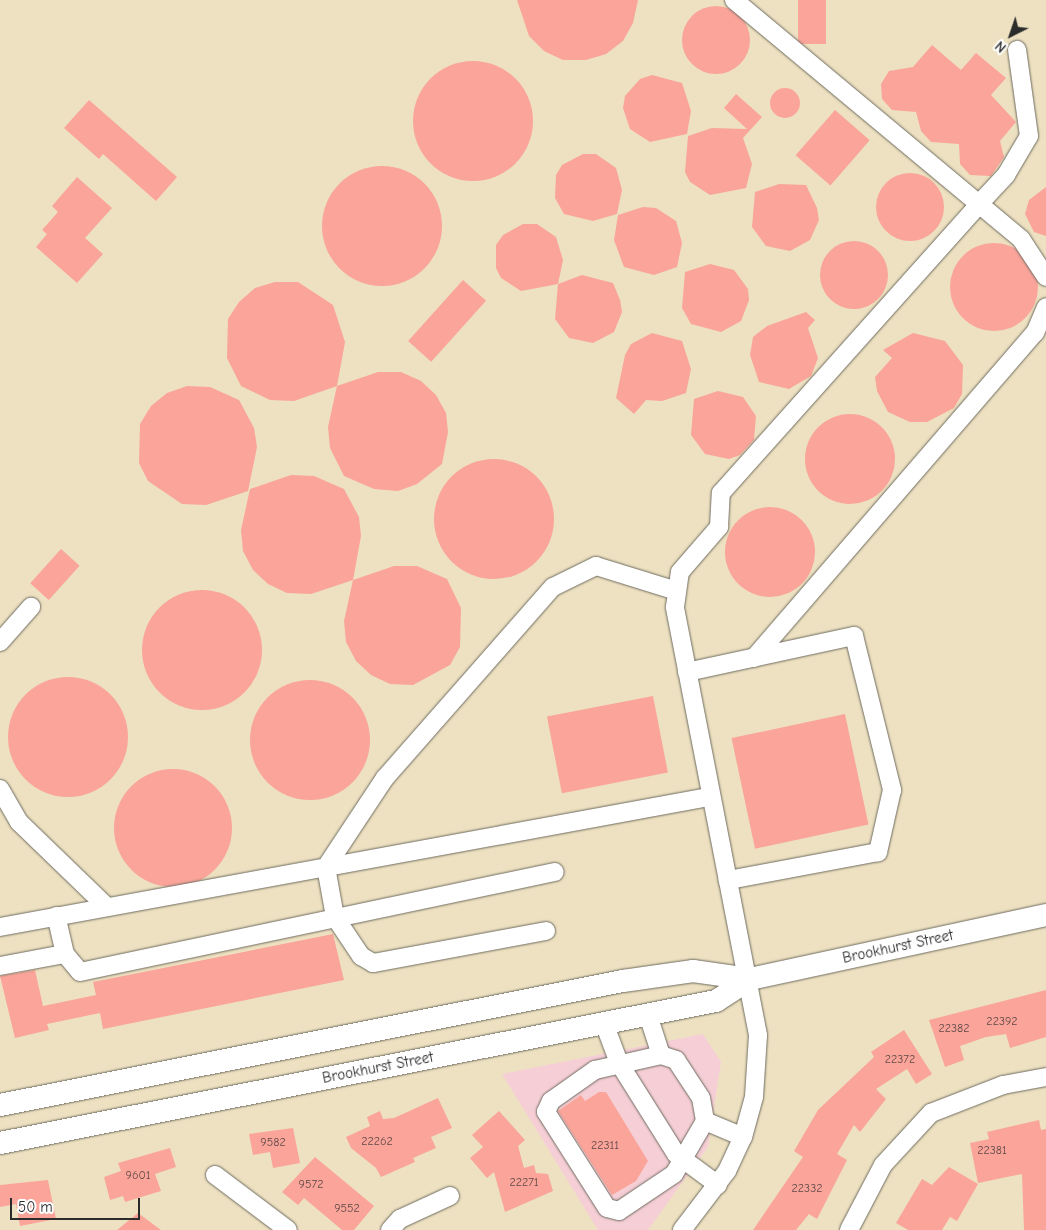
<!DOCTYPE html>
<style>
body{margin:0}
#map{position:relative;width:1046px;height:1230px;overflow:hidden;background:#ede1c1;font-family:"Comic Neue",sans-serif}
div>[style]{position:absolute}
.built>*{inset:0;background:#f6cfd6}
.building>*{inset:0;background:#faa49a;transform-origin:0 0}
.round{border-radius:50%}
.roads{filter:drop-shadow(0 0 1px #6f6b60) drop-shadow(0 0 1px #6f6b60)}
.minor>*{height:18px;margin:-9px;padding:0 9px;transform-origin:9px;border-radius:9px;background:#fff}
.major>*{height:22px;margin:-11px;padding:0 11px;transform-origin:11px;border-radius:11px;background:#fff}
span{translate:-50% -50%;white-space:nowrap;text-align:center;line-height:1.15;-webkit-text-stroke:4px #fff;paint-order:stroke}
.number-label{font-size:12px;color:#5f4947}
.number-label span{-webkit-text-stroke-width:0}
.street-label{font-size:15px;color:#2b2b2b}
.north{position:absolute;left:986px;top:10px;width:50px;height:50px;-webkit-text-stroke:4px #fff;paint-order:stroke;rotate:221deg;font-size:14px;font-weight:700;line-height:20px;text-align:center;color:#2b2b2b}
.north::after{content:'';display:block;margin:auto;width:18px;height:22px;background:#2b2b2b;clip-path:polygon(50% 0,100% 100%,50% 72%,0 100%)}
.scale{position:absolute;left:10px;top:1198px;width:130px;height:22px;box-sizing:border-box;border:2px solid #2b2b2b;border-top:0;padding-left:6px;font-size:15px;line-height:18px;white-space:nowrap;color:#2b2b2b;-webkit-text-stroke:4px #fff;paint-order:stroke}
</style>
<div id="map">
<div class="built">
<i style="clip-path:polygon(703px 1034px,721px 1062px,708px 1147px,648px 1230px,598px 1230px,502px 1074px)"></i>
</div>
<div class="building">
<i style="clip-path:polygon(517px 0,638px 0,633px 23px,623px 41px,606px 54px,586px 60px,563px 60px,544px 51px,529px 36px)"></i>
<i style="left:798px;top:0;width:28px;height:44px"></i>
<i class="round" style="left:682px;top:6px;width:68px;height:68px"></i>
<i style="clip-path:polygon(932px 45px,961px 70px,976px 53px,1006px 78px,991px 95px,1016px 122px,1000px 141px,1004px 157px,991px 176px,970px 175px,960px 164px,959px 144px,931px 142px,921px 131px,916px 112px,892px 110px,882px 99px,881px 84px,889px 71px,913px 67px)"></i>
<i class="round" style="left:413px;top:61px;width:120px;height:120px"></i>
<i style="clip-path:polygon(652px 75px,682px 83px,691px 111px,687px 134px,650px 142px,630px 129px,623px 108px,625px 96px,640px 79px)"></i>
<i class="round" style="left:770px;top:88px;width:30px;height:30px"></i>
<i style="clip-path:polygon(736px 94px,762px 117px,743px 138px,752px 164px,746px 188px,710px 195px,690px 182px,685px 172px,688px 136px,712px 128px,747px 129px,724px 108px)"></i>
<i style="clip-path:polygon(89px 100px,177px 177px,156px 201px,103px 154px,99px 159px,64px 128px)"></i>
<i style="left:835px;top:110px;width:46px;height:60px;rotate:41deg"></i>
<i style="clip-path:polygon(583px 154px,596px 154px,616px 168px,622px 190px,617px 214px,593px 221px,564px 214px,555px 198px,556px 175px,562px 165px)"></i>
<i class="round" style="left:322px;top:166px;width:120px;height:120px"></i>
<i class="round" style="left:876px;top:173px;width:68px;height:68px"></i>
<i style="clip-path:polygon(77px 177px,112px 208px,85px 238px,103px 254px,77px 283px,36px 247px,47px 234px,42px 230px,58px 212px,52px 206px)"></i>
<i style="clip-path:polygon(779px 184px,806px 185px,817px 208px,819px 220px,810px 240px,790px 251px,766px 246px,752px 227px,755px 192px)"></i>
<i style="clip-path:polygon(1046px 187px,1046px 236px,1034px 232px,1025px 214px,1029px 200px)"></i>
<i style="clip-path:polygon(643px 207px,656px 208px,676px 221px,682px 243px,677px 267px,654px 275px,624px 267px,614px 240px,618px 215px)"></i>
<i style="clip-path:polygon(523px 224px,537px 224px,556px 237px,563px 260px,558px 284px,521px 291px,501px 278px,496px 268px,496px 245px,503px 235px)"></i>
<i class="round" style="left:820px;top:241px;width:68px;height:68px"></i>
<i class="round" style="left:950px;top:243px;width:88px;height:88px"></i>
<i style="clip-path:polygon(710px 264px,734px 270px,748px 289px,749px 300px,741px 321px,721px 332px,691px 324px,682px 308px,685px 272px)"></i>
<i style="clip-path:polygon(582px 275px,613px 283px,620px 300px,622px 312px,614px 332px,593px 343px,569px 338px,555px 319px,558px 284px)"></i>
<i style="left:463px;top:280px;width:31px;height:82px;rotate:42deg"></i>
<i style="clip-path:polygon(275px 282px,298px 282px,333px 305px,345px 342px,337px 386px,294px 401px,270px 400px,241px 386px,227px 358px,228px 319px,239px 302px,255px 288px)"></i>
<i style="clip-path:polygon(806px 312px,815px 320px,808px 328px,818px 358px,811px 376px,789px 389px,759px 382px,750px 355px,753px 337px,767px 326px)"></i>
<i style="clip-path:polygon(652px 333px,682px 341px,691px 369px,686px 393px,662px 401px,646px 400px,634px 414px,616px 398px,625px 355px,631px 344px)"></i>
<i style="clip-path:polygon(913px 333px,945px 341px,963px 365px,962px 394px,954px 408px,927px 422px,910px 422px,888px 412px,877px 391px,875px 377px,892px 358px,883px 350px)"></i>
<i style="clip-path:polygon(378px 372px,401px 372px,421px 381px,436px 395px,446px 413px,448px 432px,442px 464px,417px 484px,398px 491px,374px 489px,344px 476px,330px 448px,328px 427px,337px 386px)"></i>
<i style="clip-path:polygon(187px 386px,210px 387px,239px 400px,254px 428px,257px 447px,248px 491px,206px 505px,182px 504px,148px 481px,139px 463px,140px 424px,151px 406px,167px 393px)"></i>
<i style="clip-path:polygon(718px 391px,743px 397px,756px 416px,754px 440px,740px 455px,729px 459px,705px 454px,691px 435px,694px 399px)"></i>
<i class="round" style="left:805px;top:414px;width:90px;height:90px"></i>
<i class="round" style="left:434px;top:459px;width:120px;height:120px"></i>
<i style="clip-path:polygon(291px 475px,314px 476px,344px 489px,359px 517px,361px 536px,353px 580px,311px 594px,287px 593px,268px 584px,253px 570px,243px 551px,241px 530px,250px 489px)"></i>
<i class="round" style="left:725px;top:507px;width:90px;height:90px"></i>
<i style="left:61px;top:549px;width:25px;height:46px;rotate:42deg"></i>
<i style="clip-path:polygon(394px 566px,417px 566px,447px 579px,461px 608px,460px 647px,450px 665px,413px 685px,390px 684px,371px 675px,356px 661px,346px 642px,344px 621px,353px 580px)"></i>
<i class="round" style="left:142px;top:590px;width:120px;height:120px"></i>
<i class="round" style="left:8px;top:677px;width:120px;height:120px"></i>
<i class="round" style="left:250px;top:680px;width:120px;height:120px"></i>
<i style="left:653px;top:696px;width:78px;height:108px;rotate:79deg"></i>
<i style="left:845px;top:714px;width:113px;height:116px;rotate:78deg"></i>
<i class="round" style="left:114px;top:769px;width:118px;height:118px"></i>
<i style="clip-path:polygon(333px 934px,344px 980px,103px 1029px,100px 1013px,47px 1024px,49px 1030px,15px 1038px,0 976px,35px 970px,43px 1006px,96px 995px,93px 982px)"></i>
<i style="clip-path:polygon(1046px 990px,1046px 1037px,1010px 1048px,1006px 1034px,986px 1037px,960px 1046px,964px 1060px,945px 1067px,929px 1020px)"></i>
<i style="clip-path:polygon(904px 1030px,932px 1074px,916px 1084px,907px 1069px,876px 1089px,886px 1099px,860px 1132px,854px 1125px,837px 1154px,847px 1160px,817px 1219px,809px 1214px,796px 1230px,753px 1230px,803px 1157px,794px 1151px,818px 1110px,874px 1057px,871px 1052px)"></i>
<i style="clip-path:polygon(599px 1092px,606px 1092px,648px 1161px,636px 1181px,612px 1195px,558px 1111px,581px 1095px,585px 1101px)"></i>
<i style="clip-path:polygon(438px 1098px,452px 1128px,431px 1137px,436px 1148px,413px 1158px,415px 1162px,381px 1177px,376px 1168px,351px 1148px,346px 1137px,370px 1126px,367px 1117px,380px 1111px,383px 1119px,394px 1118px)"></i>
<i style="clip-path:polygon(499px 1111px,525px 1140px,518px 1146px,524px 1168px,534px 1165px,536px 1173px,548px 1174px,553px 1191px,505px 1212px,494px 1172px,487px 1178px,470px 1158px,483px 1147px,472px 1135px)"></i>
<i style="clip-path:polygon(1039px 1120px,1041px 1130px,1046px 1129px,1046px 1230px,1024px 1230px,1022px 1174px,978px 1183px,970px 1143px,989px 1139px,987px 1132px)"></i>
<i style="clip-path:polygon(293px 1128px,300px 1163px,273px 1168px,270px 1152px,253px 1155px,249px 1134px)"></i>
<i style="clip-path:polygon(170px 1148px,176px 1167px,155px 1174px,161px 1191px,125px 1202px,123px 1196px,110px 1200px,104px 1177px,121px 1171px,118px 1163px)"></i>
<i style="clip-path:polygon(315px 1157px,374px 1206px,354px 1230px,342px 1230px,304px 1198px,298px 1205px,282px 1192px)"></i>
<i style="clip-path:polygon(949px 1167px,978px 1184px,957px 1221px,950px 1217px,942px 1230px,908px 1230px,896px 1223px,922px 1179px,932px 1185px)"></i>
<i style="clip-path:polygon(48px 1180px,56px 1219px,20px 1226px,16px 1204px,0 1207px,0 1185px)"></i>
<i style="clip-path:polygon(138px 1213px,161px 1230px,117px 1230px)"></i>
</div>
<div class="roads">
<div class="minor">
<i style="left:734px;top:0;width:319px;rotate:39.8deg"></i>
<i style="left:979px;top:204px;width:40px;rotate:-47deg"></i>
<i style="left:1006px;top:175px;width:45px;rotate:-59.5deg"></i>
<i style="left:1029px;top:136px;width:87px;rotate:-97.9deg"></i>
<i style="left:0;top:642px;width:47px;rotate:-48.5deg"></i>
<i style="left:754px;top:658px;width:430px;rotate:-49.2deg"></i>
<i style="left:1035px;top:333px;width:28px;rotate:-67deg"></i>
<i style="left:687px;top:672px;width:171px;rotate:-12.2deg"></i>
<i style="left:854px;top:636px;width:159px;rotate:76.1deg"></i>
<i style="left:892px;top:790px;width:64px;rotate:102.7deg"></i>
<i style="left:878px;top:852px;width:153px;rotate:169.4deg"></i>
<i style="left:0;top:789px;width:38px;rotate:60deg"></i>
<i style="left:19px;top:822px;width:122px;rotate:44deg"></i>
<i style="left:0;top:927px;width:721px;rotate:-10.39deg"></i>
<i style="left:546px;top:931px;width:176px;rotate:169.5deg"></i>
<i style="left:373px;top:963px;width:14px;rotate:-150deg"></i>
<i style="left:361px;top:956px;width:47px;rotate:-123.7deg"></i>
<i style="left:335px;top:917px;width:51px;rotate:-100.2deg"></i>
<i style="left:326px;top:867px;width:107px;rotate:-56.5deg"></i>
<i style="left:385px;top:778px;width:254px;rotate:-48.7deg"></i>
<i style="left:553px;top:587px;width:48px;rotate:-26deg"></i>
<i style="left:596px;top:566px;width:85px;rotate:17.2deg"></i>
<i style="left:65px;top:954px;width:23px;rotate:50deg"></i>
<i style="left:80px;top:972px;width:485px;rotate:-11.9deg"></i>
<i style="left:0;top:966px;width:66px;rotate:-10.5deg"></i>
<i style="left:65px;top:954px;width:39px;rotate:-103deg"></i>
<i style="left:648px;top:1015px;width:42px;rotate:72deg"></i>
<i style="left:604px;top:1023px;width:43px;rotate:69.4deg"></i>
<i style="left:619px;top:1063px;width:107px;rotate:57.9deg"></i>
<i style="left:676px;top:1154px;width:52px;rotate:36.4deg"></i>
<i style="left:661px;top:1055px;width:16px;rotate:18deg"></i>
<i style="left:676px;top:1060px;width:45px;rotate:56.7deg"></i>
<i style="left:701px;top:1098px;width:23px;rotate:80deg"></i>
<i style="left:705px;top:1121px;width:61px;rotate:120.3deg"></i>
<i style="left:674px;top:1174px;width:66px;rotate:146.1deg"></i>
<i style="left:619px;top:1211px;width:12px;rotate:-166deg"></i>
<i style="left:607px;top:1208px;width:114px;rotate:-122.4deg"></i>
<i style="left:546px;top:1112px;width:12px;rotate:-66deg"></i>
<i style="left:551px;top:1101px;width:54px;rotate:-35.2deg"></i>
<i style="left:595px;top:1070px;width:68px;rotate:-12.8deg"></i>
<i style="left:705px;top:1121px;width:41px;rotate:22.8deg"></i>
<i style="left:215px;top:1175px;width:91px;rotate:37deg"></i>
<i style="left:390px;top:1230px;width:15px;rotate:-48deg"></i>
<i style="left:400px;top:1219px;width:55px;rotate:-24.7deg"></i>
<i style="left:682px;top:1230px;width:74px;rotate:-52.7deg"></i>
<i style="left:727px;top:1171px;width:38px;rotate:-65deg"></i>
<i style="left:743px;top:1137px;width:41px;rotate:-74.6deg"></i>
<i style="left:754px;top:1097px;width:62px;rotate:-86.3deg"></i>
<i style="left:758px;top:1035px;width:436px;rotate:-101deg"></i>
<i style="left:675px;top:607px;width:35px;rotate:-82deg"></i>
<i style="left:680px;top:572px;width:60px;rotate:-49.1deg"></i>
<i style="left:719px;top:527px;width:34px;rotate:-87deg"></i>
<i style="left:721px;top:493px;width:387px;rotate:-48.2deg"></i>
<i style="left:979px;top:204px;width:55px;rotate:39.8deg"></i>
<i style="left:1021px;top:239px;width:45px;rotate:56.7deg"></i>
<i style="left:849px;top:1230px;width:73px;rotate:-62.4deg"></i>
<i style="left:883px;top:1165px;width:71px;rotate:-47.3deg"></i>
<i style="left:931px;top:1113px;width:77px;rotate:-21.3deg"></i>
<i style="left:1003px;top:1085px;width:44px;rotate:-10.5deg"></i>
</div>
<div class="major">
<i style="left:0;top:1105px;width:635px;rotate:-11.26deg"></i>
<i style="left:623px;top:981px;width:71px;rotate:-8.1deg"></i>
<i style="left:693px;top:971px;width:58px;rotate:8deg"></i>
<i style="left:0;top:1143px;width:730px;rotate:-11.22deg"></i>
<i style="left:716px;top:1001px;width:40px;rotate:-32.9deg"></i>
<i style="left:750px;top:979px;width:303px;rotate:-12.2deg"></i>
</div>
</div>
<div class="number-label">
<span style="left:1002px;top:1022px">22392</span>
<span style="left:954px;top:1029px">22382</span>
<span style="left:900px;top:1060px">22372</span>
<span style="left:377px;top:1142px">22262</span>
<span style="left:273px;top:1143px">9582</span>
<span style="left:605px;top:1146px">22311</span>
<span style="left:992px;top:1151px">22381</span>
<span style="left:138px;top:1176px">9601</span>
<span style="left:524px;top:1183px">22271</span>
<span style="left:311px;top:1185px">9572</span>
<span style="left:807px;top:1189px">22332</span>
<span style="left:347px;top:1209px">9552</span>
</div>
<div class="street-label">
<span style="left:898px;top:947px;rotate:-12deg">Brookhurst Street</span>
<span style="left:378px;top:1068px;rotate:-11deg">Brookhurst Street</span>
</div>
<div class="north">N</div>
<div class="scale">50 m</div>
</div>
